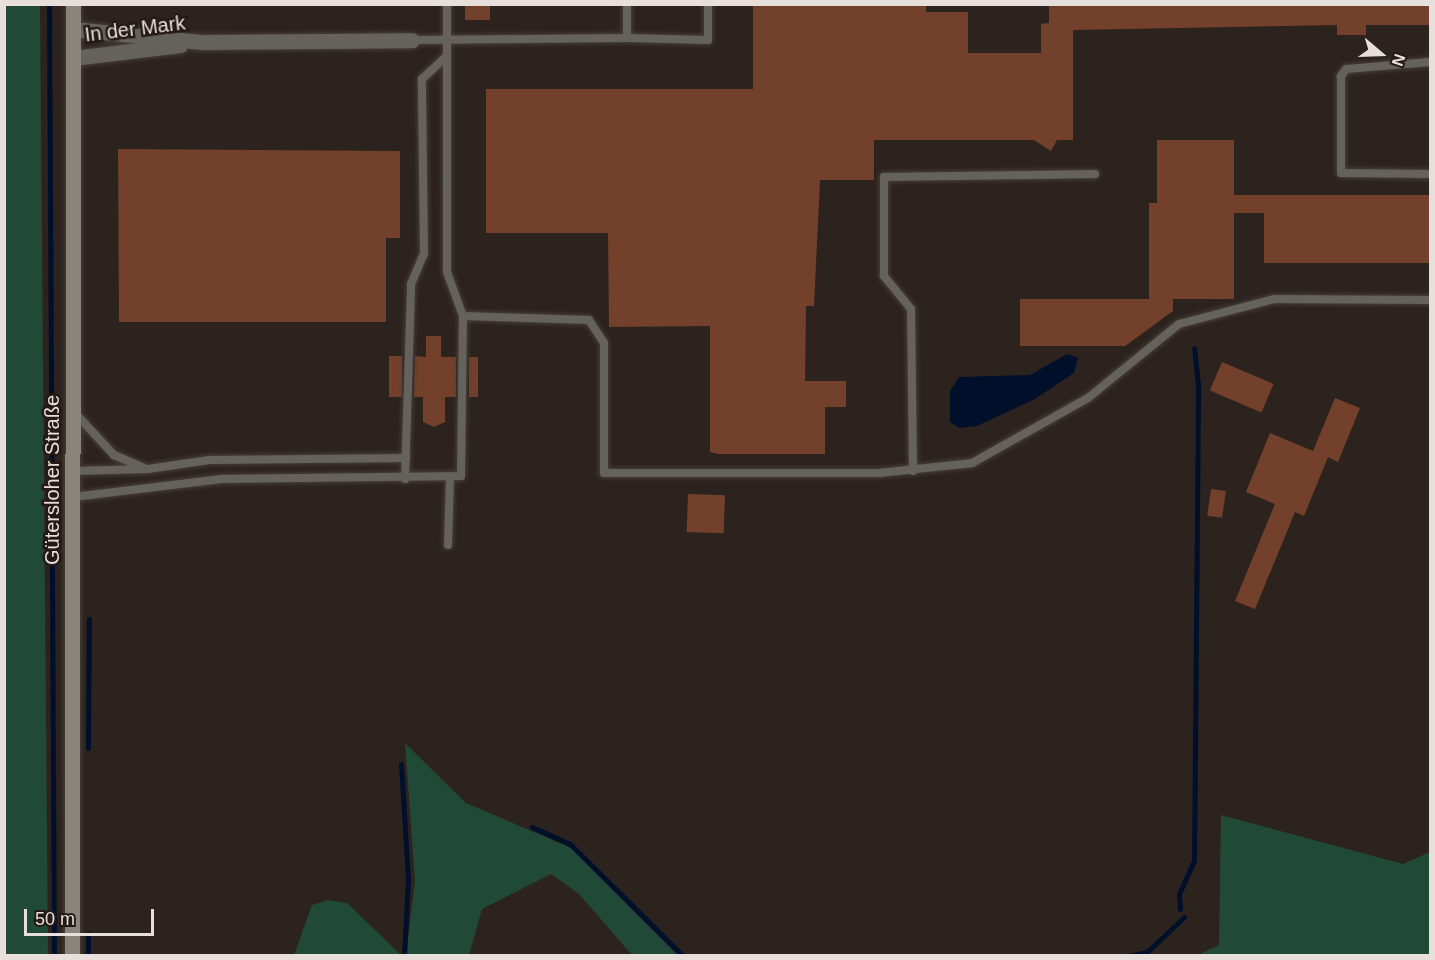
<!DOCTYPE html>
<meta charset="utf-8">
<style>
body{margin:0}
#map{position:relative;width:1435px;height:960px;overflow:hidden;background:#2d231e;font-family:Arial,sans-serif}
div>[style]{position:absolute}
.green>*{inset:0;background:#214937}
.water>*{inset:0;background:#00102b}
.stream>*{height:5px;margin:-2.5px;padding:0 2.5px;transform-origin:2.5px;border-radius:2.5px;background:#00102b}
.building>*{inset:0;background:#73412b;transform-origin:0 0}
.roads{filter:drop-shadow(0 0 2px #473d39) drop-shadow(0 0 2px #473d39)}
.lane>*{height:8px;margin:-4px;padding:0 4px;transform-origin:4px;border-radius:4px;background:#65625d}
.street>*{height:15px;margin:-7.5px;padding:0 7.5px;transform-origin:7.5px;border-radius:7.5px;background:#65625d}
.secondary>*{height:15px;margin:-7.5px;padding:0 7.5px;transform-origin:7.5px;border-radius:7.5px;background:#89847c}
span{translate:-50% -50%;white-space:nowrap;text-align:center;line-height:1.15;-webkit-text-stroke:5px #241915;paint-order:stroke}
.street-label{font-size:20px;color:#e6dfdc}
.frame{position:absolute;inset:0;border:6px solid #e6dfdc;pointer-events:none}
.north{position:absolute;left:1351px;top:24px;width:60px;height:60px;-webkit-text-stroke:4px #241915;paint-order:stroke;rotate:109deg;font-size:16px;font-weight:700;line-height:24px;text-align:center;color:#e6dfdc}
.north::after{content:'';display:block;margin:auto;width:21px;height:27px;background:#e6dfdc;clip-path:polygon(50% 0,100% 100%,50% 72%,0 100%)}
.scale{position:absolute;left:24px;top:909px;width:130px;height:27px;box-sizing:border-box;border:3px solid #e6dfdc;border-top:0;padding-left:8px;font-size:18px;line-height:21px;white-space:nowrap;color:#e6dfdc;-webkit-text-stroke:4px #241915;paint-order:stroke}
</style>
<div id="map">
<div class="green">
<i style="clip-path:polygon(40px 5px,48px 955px,5px 956px,4px 5px)"></i>
<i style="clip-path:polygon(405px 743px,466px 803px,571px 848px,677px 955px,632px 955px,579px 894px,551px 874px,482px 909px,469px 955px,406px 955px,415px 881px)"></i>
<i style="clip-path:polygon(1221px 815px,1403px 864px,1430px 852px,1430px 955px,1198px 955px,1219px 945px)"></i>
<i style="clip-path:polygon(328px 900px,347px 903px,401px 955px,294px 955px,312px 905px)"></i>
</div>
<div class="water">
<i style="clip-path:polygon(1067px 354px,1078px 358px,1074px 373px,1035px 399px,977px 426px,959px 428px,950px 422px,950px 391px,959px 377px,1030px 375px)"></i>
</div>
<div class="stream">
<i style="left:49px;top:4px;width:952px;rotate:89.7deg"></i>
<i style="left:88px;top:748px;width:129px;rotate:-89.6deg"></i>
<i style="left:401px;top:764px;width:116px;rotate:86.5deg"></i>
<i style="left:408px;top:880px;width:76px;rotate:93deg"></i>
<i style="left:532px;top:827px;width:42px;rotate:24.1deg"></i>
<i style="left:570px;top:844px;width:159px;rotate:44.7deg"></i>
<i style="left:1180px;top:909px;width:15px;rotate:-94deg"></i>
<i style="left:1179px;top:894px;width:36px;rotate:-66deg"></i>
<i style="left:1194px;top:861px;width:476px;rotate:-89.5deg"></i>
<i style="left:1198px;top:385px;width:37px;rotate:-96deg"></i>
<i style="left:88px;top:934px;width:22px;rotate:90deg"></i>
<i style="left:1129px;top:956px;width:18px;rotate:-13deg"></i>
<i style="left:1147px;top:952px;width:51px;rotate:-43.4deg"></i>
</div>
<div class="building">
<i style="left:465px;top:4px;width:25px;height:16px"></i>
<i style="clip-path:polygon(753px 4px,926px 4px,926px 12px,968px 12px,968px 53px,1041px 53px,1041px 24px,1049px 23px,1049px 4px,1431px 4px,1431px 25px,1366px 25px,1366px 35px,1337px 35px,1337px 25px,1073px 30px,1073px 140px,1057px 140px,1051px 151px,1034px 140px,874px 140px,874px 180px,820px 180px,814px 306px,806px 306px,805px 381px,846px 381px,846px 407px,825px 407px,825px 454px,718px 454px,710px 452px,710px 326px,609px 327px,608px 233px,486px 233px,486px 89px,753px 89px)"></i>
<i style="clip-path:polygon(1157px 140px,1234px 140px,1234px 195px,1431px 195px,1431px 263px,1264px 263px,1264px 213px,1234px 213px,1234px 299px,1173px 299px,1173px 311px,1125px 346px,1020px 346px,1020px 299px,1149px 299px,1149px 203px,1157px 203px)"></i>
<i style="clip-path:polygon(118px 149px,400px 151px,400px 238px,386px 238px,386px 322px,119px 322px)"></i>
<i style="clip-path:polygon(426px 336px,441px 336px,441px 357px,456px 357px,456px 397px,445px 397px,445px 422px,434px 427px,423px 422px,423px 397px,414px 397px,415px 356px,426px 357px)"></i>
<i style="left:389px;top:356px;width:13px;height:41px"></i>
<i style="left:469px;top:357px;width:9px;height:40px"></i>
<i style="left:1222px;top:362px;width:56px;height:31px;rotate:23deg"></i>
<i style="clip-path:polygon(1335px 398px,1360px 408px,1338px 462px,1328px 457px,1304px 516px,1295px 512px,1255px 609px,1235px 601px,1275px 504px,1246px 492px,1270px 433px,1313px 451px)"></i>
<i style="left:1211px;top:489px;width:15px;height:27px;rotate:8deg"></i>
<i style="left:688px;top:494px;width:37px;height:38px;rotate:2deg"></i>
</div>
<div class="roads">
<div class="lane">
<i style="left:627px;top:38px;width:81px;rotate:1.4deg"></i>
<i style="left:708px;top:40px;width:36px;rotate:-90deg"></i>
<i style="left:412px;top:40px;width:215px;rotate:-0.5deg"></i>
<i style="left:627px;top:38px;width:34px;rotate:-90deg"></i>
<i style="left:1430px;top:62px;width:84px;rotate:175.2deg"></i>
<i style="left:1346px;top:69px;width:9px;rotate:126deg"></i>
<i style="left:1341px;top:76px;width:97px;rotate:90deg"></i>
<i style="left:1341px;top:173px;width:89px;rotate:0.6deg"></i>
<i style="left:463px;top:316px;width:126px;rotate:1.8deg"></i>
<i style="left:589px;top:320px;width:27px;rotate:57deg"></i>
<i style="left:604px;top:343px;width:130px;rotate:90deg"></i>
<i style="left:604px;top:473px;width:275px"></i>
<i style="left:879px;top:473px;width:94px;rotate:-6.1deg"></i>
<i style="left:972px;top:463px;width:133px;rotate:-29.3deg"></i>
<i style="left:1088px;top:398px;width:117px;rotate:-39.1deg"></i>
<i style="left:1179px;top:324px;width:98px;rotate:-14.7deg"></i>
<i style="left:1274px;top:299px;width:156px;rotate:0.4deg"></i>
<i style="left:74px;top:412px;width:59px;rotate:47.1deg"></i>
<i style="left:114px;top:455px;width:33px;rotate:23deg"></i>
<i style="left:73px;top:471px;width:75px;rotate:-1.5deg"></i>
<i style="left:148px;top:469px;width:62px;rotate:-8.4deg"></i>
<i style="left:209px;top:460px;width:197px;rotate:-0.6deg"></i>
<i style="left:913px;top:471px;width:162px;rotate:-90.7deg"></i>
<i style="left:911px;top:309px;width:43px;rotate:-129.3deg"></i>
<i style="left:884px;top:276px;width:99px;rotate:-90deg"></i>
<i style="left:884px;top:177px;width:211px;rotate:-0.8deg"></i>
<i style="left:405px;top:479px;width:195px;rotate:-88.2deg"></i>
<i style="left:411px;top:284px;width:33px;rotate:-67deg"></i>
<i style="left:424px;top:254px;width:175px;rotate:-90.7deg"></i>
<i style="left:422px;top:79px;width:34px;rotate:-43deg"></i>
<i style="left:73px;top:497px;width:150px;rotate:-6.9deg"></i>
<i style="left:222px;top:479px;width:239px;rotate:-0.7deg"></i>
<i style="left:461px;top:476px;width:160px;rotate:-89.3deg"></i>
<i style="left:463px;top:316px;width:47px;rotate:-110deg"></i>
<i style="left:447px;top:272px;width:268px;rotate:-90deg"></i>
<i style="left:448px;top:545px;width:68px;rotate:-88.3deg"></i>
</div>
<div class="street">
<i style="left:73px;top:29px;width:130px;rotate:5.8deg"></i>
<i style="left:202px;top:42px;width:210px;rotate:-0.5deg"></i>
<i style="left:73px;top:58px;width:108px;rotate:-6.9deg"></i>
</div>
<div class="secondary">
<i style="left:72px;top:956px;width:952px;rotate:-89.94deg"></i>
</div>
</div>
<div class="street-label">
<span style="left:135px;top:29px;rotate:-7deg">In der Mark</span>
<span style="left:52px;top:480px;rotate:-90deg">Gütersloher Straße</span>
</div>
<div class="frame"></div>
<div class="north">N</div>
<div class="scale">50 m</div>
</div>
